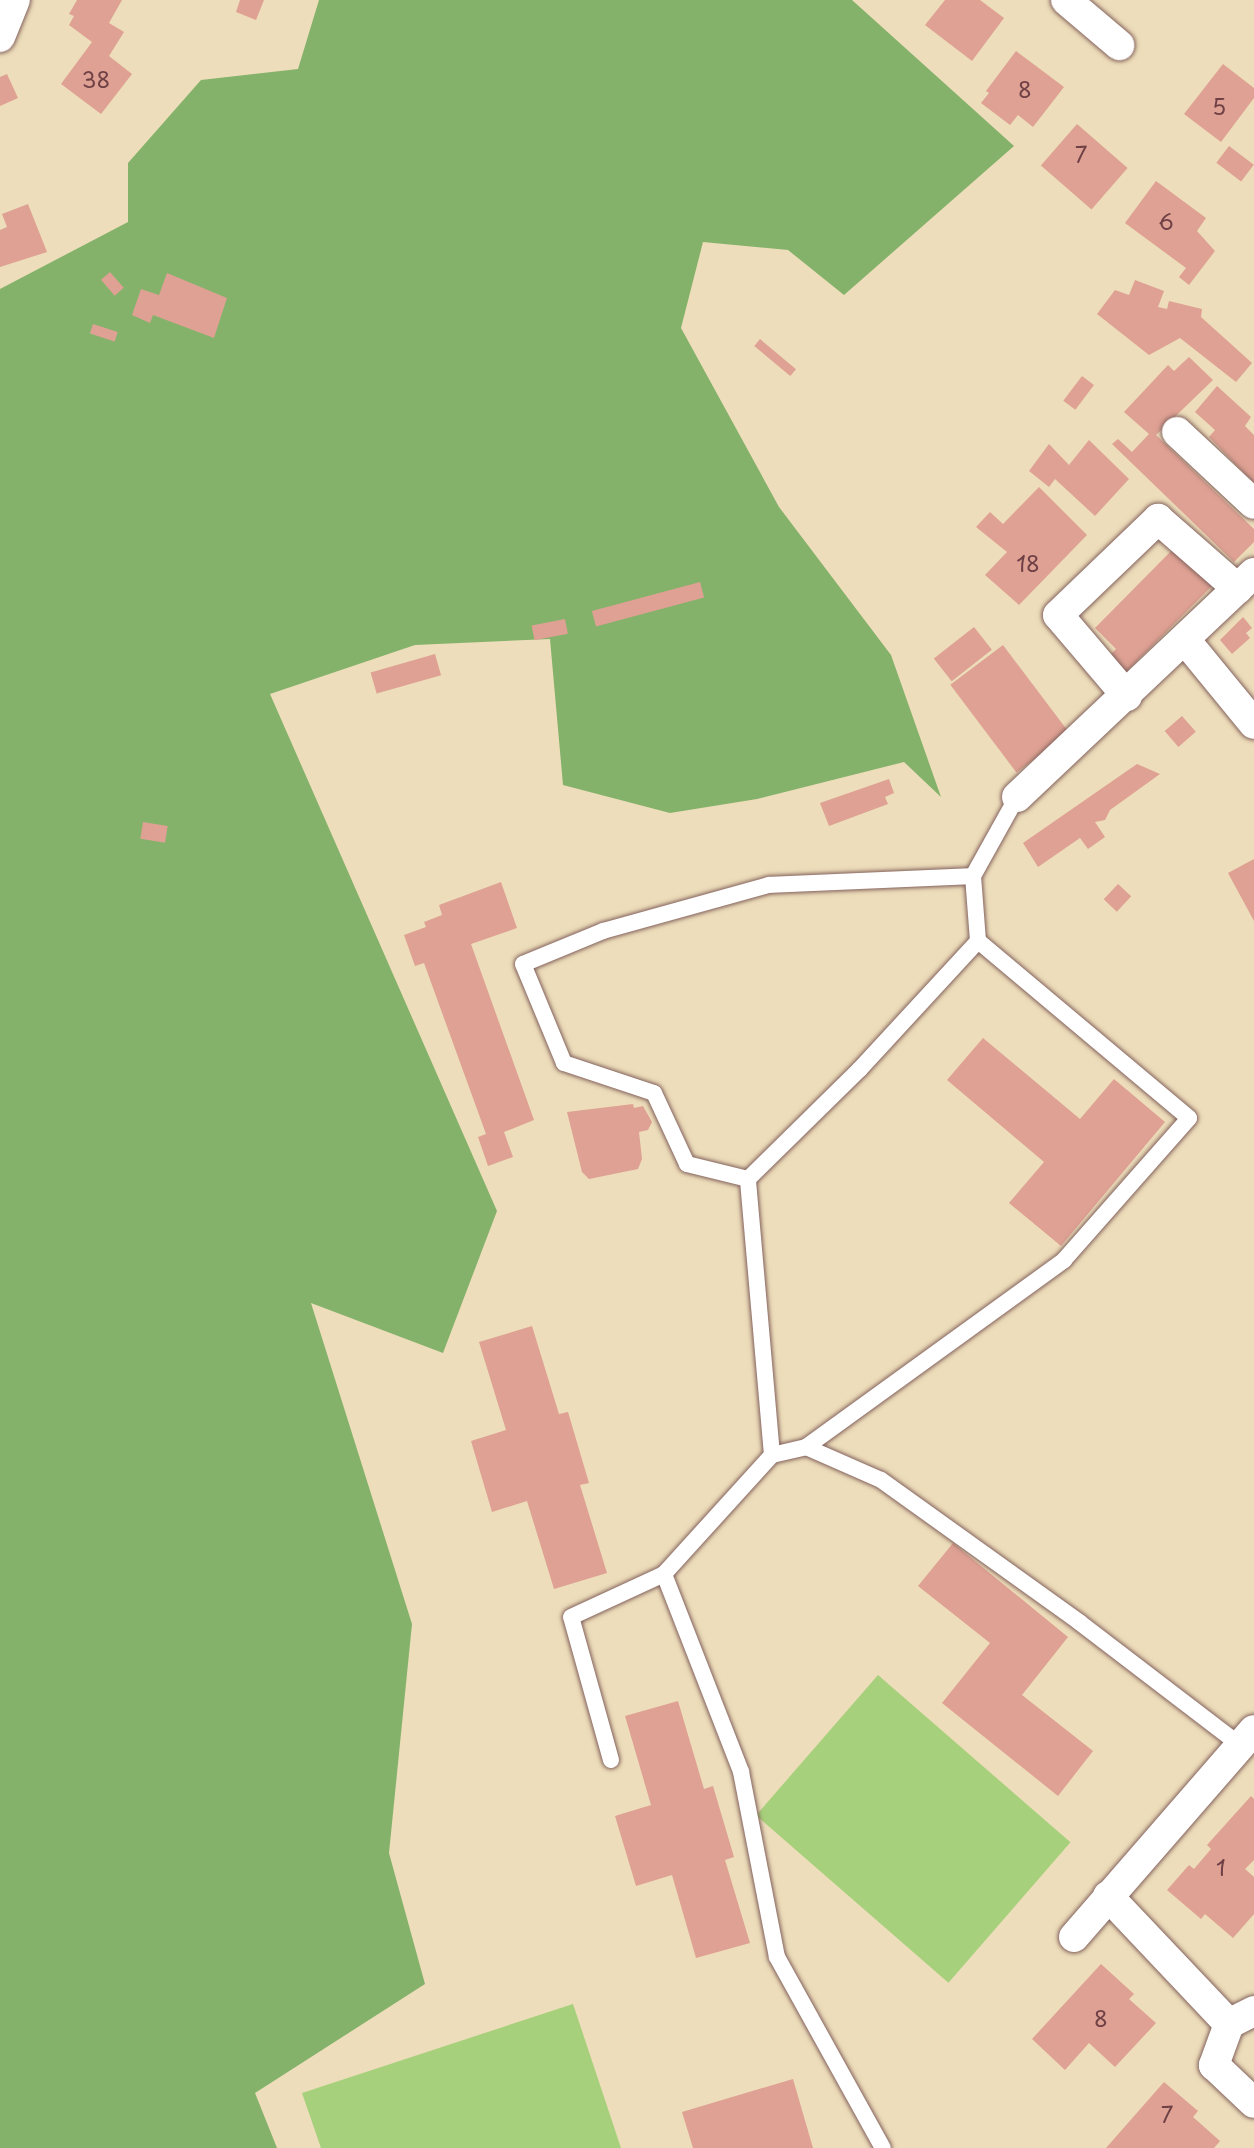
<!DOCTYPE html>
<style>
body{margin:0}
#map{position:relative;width:1254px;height:2148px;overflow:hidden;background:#edddba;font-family:"Playpen Sans",sans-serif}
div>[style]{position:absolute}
.green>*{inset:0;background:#a6d07b;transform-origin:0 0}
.forest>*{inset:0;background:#84b26b}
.building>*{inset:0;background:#dea193;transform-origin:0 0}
.roads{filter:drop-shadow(0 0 2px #83625d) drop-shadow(0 0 2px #83625d)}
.service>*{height:16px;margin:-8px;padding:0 8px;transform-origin:8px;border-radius:8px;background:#fff}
.minor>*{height:30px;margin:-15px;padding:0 15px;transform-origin:15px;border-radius:15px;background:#fff}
span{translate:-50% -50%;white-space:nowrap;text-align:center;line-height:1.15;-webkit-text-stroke:8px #f6f6f2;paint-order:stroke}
.number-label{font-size:22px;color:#6f4045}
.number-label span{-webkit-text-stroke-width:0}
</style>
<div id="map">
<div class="green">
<i style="left:878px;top:1675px;width:255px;height:186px;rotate:41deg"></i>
<i style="clip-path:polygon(573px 2004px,621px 2148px,321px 2148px,302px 2093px)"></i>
</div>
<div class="forest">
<i style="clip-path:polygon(319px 0,852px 0,1014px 146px,844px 295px,788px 250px,703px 242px,681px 328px,779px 507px,891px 655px,941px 797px,904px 762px,757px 799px,670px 813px,563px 785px,550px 639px,415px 645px,270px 694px,497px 1211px,443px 1353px,311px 1303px,412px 1624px,389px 1853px,425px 1984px,255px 2093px,277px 2148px,0 2148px,0 289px,128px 222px,128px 163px,201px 80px,298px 69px)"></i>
</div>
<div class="building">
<i style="clip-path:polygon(77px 0,122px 0,109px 23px,124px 32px,109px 56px,132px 74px,101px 114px,61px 84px,92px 42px,69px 25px,74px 16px,69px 14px)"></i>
<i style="clip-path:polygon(240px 0,264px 0,256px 20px,236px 12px)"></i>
<i style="clip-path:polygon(945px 0,980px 0,1004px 18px,972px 61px,925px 25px)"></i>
<i style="clip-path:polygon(1016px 51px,1064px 87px,1033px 127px,1018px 115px,1010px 125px,981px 103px,989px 93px,986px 91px)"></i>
<i style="clip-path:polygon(1223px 64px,1254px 88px,1254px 98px,1221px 142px,1184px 114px)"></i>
<i style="clip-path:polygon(7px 74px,18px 98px,0 106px,0 77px)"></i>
<i style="left:1077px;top:124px;width:67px;height:55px;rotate:41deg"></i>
<i style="left:1229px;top:146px;width:31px;height:21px;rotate:37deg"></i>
<i style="clip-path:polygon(1156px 181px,1206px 218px,1197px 231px,1215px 251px,1189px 285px,1179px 277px,1186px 268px,1125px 223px)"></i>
<i style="clip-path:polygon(28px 204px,47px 252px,0 267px,0 230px,7px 227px,2px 214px)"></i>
<i style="left:110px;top:272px;width:21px;height:12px;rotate:49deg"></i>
<i style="clip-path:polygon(167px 273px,227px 298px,214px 338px,153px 315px,150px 323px,132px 315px,141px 289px,159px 295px)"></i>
<i style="clip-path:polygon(1135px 280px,1164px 291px,1158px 307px,1167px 309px,1169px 301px,1202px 309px,1201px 317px,1252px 363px,1236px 382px,1180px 338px,1149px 355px,1097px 314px,1115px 290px,1129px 295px)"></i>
<i style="left:93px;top:324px;width:26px;height:10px;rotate:18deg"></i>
<i style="left:760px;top:339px;width:47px;height:9px;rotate:40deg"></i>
<i style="clip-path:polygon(1189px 357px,1213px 380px,1156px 435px,1254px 529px,1254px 542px,1234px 562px,1112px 444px,1118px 439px,1132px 452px,1149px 434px,1124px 412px,1168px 365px,1174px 371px)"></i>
<i style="left:1082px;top:376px;width:15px;height:31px;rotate:37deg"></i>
<i style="clip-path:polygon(1217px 386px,1251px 417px,1245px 426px,1254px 435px,1254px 483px,1209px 437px,1215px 430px,1195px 412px)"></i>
<i style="clip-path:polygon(1089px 440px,1129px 479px,1095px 516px,1055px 479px,1049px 487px,1029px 471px,1049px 444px,1069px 465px)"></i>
<i style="clip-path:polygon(1039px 487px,1087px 535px,1019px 605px,985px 575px,1007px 552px,976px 527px,990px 512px,1003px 524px)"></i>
<i style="clip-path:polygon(1177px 545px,1215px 583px,1124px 674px,1108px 657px,1116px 649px,1095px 628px)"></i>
<i style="left:700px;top:582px;width:16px;height:112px;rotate:75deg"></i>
<i style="clip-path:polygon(1243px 617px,1252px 628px,1246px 633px,1250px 638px,1232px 654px,1220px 640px)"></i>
<i style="left:565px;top:619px;width:15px;height:34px;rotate:79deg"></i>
<i style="left:974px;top:627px;width:29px;height:51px;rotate:52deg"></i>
<i style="left:1003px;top:645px;width:110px;height:66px;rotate:53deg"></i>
<i style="left:435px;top:654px;width:22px;height:67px;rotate:74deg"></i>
<i style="left:1182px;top:716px;width:21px;height:23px;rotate:49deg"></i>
<i style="clip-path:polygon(1137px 764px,1160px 774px,1110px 810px,1105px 820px,1095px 822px,1105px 837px,1088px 849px,1080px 838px,1038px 867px,1023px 843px)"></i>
<i style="clip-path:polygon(889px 779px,894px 793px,885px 797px,888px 804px,829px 826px,820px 803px)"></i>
<i style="left:143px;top:822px;width:25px;height:17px;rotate:9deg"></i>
<i style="clip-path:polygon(1254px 859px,1254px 921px,1228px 873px)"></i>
<i style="clip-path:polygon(501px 882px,517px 928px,471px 944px,534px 1120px,504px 1132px,513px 1157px,488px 1166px,478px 1137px,486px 1134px,424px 963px,415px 966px,404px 935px,426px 927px,424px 922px,442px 915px,439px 905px)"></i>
<i style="left:1118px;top:884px;width:18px;height:21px;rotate:43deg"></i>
<i style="clip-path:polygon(983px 1038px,1080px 1119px,1114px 1079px,1165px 1122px,1061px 1246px,1009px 1203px,1044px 1162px,947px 1080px)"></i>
<i style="clip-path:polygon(633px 1104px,634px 1108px,643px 1106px,652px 1122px,648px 1130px,639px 1132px,642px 1159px,638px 1169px,589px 1179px,582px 1172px,567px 1112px)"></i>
<i style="clip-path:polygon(532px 1326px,559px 1414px,568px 1412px,589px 1483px,580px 1485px,607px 1573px,554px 1589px,527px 1501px,492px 1512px,471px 1441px,506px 1430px,479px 1342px)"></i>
<i style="clip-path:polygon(953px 1543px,1068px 1637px,1022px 1695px,1093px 1751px,1058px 1796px,942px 1703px,990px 1643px,918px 1586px)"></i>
<i style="clip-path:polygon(678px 1701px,704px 1789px,713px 1786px,734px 1857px,725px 1860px,750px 1943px,696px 1958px,672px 1875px,636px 1886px,615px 1816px,651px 1805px,625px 1716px)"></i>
<i style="clip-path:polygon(1251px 1796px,1254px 1799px,1254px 1860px,1245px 1869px,1254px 1877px,1254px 1914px,1233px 1938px,1205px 1914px,1201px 1919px,1167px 1890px,1189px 1865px,1194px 1869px,1211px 1849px,1207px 1845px)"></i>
<i style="clip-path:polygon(1101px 1964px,1134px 1994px,1129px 1999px,1156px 2023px,1115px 2067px,1089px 2043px,1065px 2070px,1032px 2039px)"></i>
<i style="clip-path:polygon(793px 2079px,813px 2148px,693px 2148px,682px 2112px)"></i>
<i style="clip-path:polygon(1164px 2082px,1198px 2111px,1193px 2117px,1220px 2141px,1214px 2148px,1106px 2148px)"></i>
</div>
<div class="roads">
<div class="service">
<i style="left:748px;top:1179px;width:63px;rotate:-166.2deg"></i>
<i style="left:687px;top:1164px;width:78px;rotate:-114.9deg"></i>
<i style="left:654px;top:1093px;width:95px;rotate:-161.6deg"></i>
<i style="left:564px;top:1063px;width:107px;rotate:-112.5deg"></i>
<i style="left:523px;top:964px;width:87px;rotate:-22.4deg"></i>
<i style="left:603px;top:931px;width:172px;rotate:-15.5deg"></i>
<i style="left:769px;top:885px;width:204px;rotate:-2.5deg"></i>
<i style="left:806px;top:1447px;width:319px;rotate:-35.9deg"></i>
<i style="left:1064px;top:1260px;width:189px;rotate:-48.6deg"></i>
<i style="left:1189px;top:1118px;width:275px;rotate:-140deg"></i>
<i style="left:772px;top:1455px;width:35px;rotate:-13deg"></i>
<i style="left:806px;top:1447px;width:82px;rotate:23.7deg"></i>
<i style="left:881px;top:1480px;width:244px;rotate:35.6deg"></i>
<i style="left:1079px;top:1622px;width:203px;rotate:37.4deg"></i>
<i style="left:664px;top:1574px;width:212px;rotate:68.7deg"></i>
<i style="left:741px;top:1772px;width:188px;rotate:79deg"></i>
<i style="left:777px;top:1957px;width:218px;rotate:61deg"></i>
<i style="left:611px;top:1760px;width:148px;rotate:-105.6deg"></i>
<i style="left:571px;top:1617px;width:102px;rotate:-24.8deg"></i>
<i style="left:664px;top:1574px;width:161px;rotate:-47.8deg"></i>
<i style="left:772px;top:1455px;width:277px;rotate:-95deg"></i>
<i style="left:748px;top:1179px;width:156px;rotate:-44.5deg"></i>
<i style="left:859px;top:1070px;width:176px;rotate:-47.3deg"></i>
<i style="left:978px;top:941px;width:65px;rotate:-94.4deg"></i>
<i style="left:973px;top:876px;width:90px;rotate:-60.9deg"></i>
</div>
<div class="minor">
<i style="left:1066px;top:0;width:70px;rotate:40.3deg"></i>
<i style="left:0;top:37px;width:40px;rotate:-68deg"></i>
<i style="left:1177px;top:432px;width:105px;rotate:43.1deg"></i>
<i style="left:1186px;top:641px;width:107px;rotate:50.7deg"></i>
<i style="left:1127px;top:696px;width:106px;rotate:-130.4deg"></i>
<i style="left:1058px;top:615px;width:139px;rotate:-43.8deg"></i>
<i style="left:1158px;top:519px;width:106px;rotate:41.2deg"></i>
<i style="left:1017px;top:797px;width:326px;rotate:-43.4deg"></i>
<i style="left:1108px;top:1896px;width:176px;rotate:46.6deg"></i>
<i style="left:1074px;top:1937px;width:274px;rotate:-49deg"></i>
<i style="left:1254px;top:2011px;width:28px;rotate:153deg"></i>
<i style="left:1229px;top:2024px;width:44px;rotate:110.1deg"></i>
<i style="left:1214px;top:2065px;width:55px;rotate:43.5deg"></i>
</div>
</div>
<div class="number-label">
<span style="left:96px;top:79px">38</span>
<span style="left:1025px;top:89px">8</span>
<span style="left:1219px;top:106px">5</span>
<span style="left:1081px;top:154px">7</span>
<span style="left:1166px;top:221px">6</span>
<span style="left:1028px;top:563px">18</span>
<span style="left:1221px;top:1867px">1</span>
<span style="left:1101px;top:2018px">8</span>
<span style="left:1167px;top:2114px">7</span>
</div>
</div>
